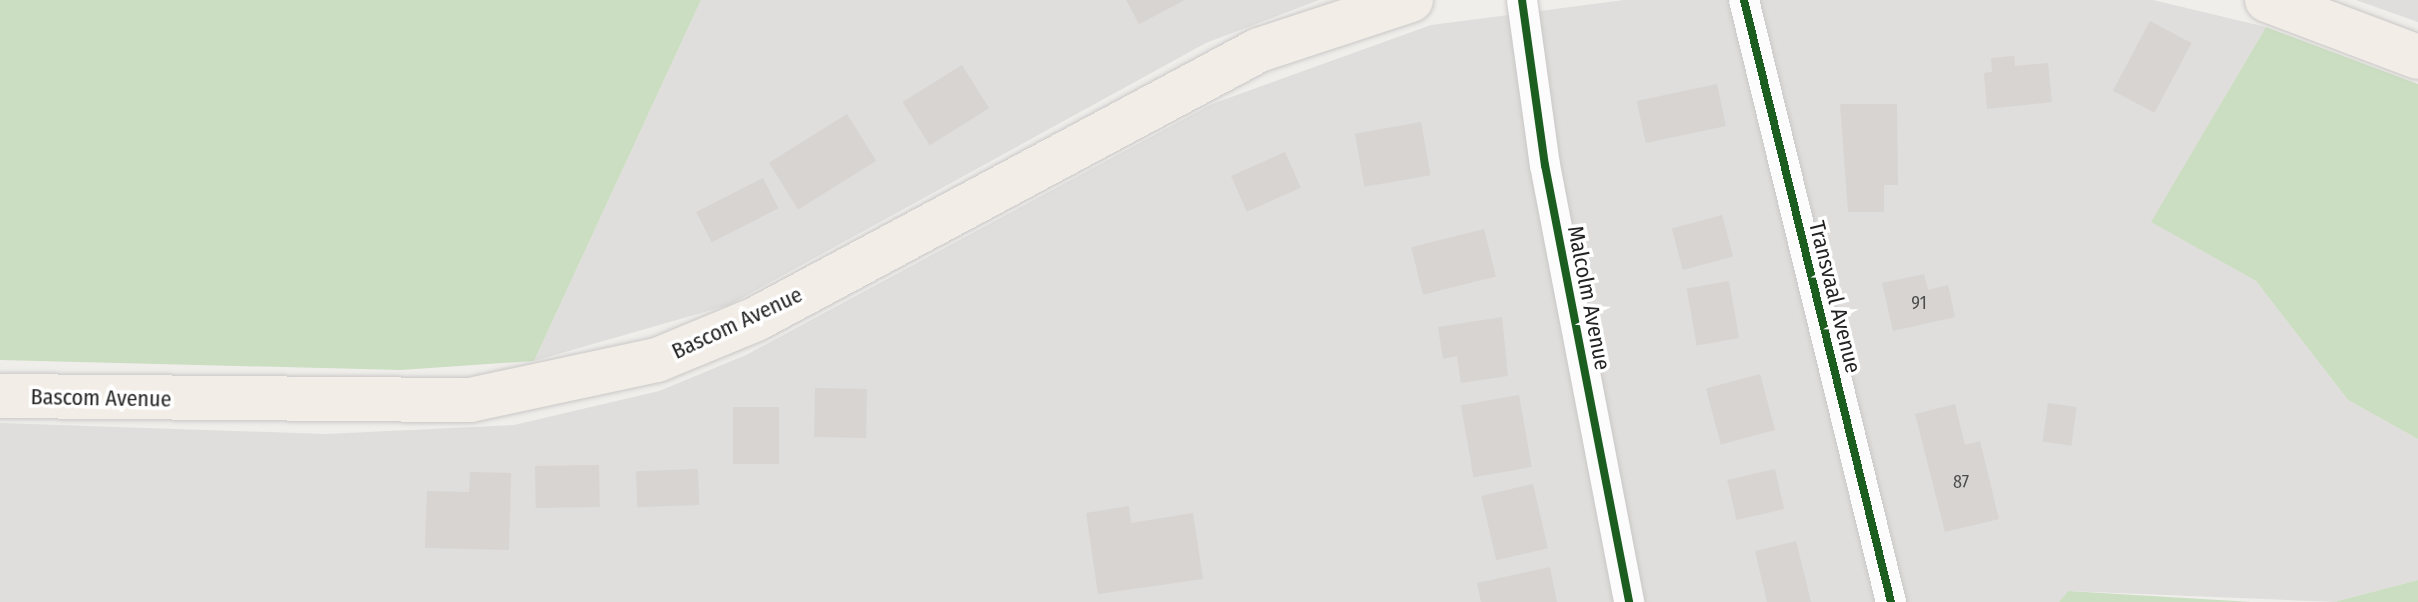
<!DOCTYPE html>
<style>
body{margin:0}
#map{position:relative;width:2418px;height:602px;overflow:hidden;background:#f0eeeb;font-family:"Fira Sans Condensed",sans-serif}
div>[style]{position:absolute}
.residential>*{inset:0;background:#dfdedc}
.forest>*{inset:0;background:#cbdec1}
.building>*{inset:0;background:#d7d4d2;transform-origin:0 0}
.roads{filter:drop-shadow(0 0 2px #c9c8c7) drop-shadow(0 0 2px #c9c8c7)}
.street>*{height:30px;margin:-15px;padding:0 15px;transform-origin:15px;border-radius:15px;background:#fdfcfc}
.primary>*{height:44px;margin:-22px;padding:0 22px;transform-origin:22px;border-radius:22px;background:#f3ede7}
.cycleway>*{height:8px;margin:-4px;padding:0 4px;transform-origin:4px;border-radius:4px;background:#1b5e20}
span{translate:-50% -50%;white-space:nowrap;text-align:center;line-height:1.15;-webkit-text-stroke:7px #fff;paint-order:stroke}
.number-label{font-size:18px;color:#4f4e4e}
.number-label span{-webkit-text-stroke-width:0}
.street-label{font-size:22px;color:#222}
</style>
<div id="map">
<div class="residential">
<i style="clip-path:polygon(701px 0,1319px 0,1206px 43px,729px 305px,534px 361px)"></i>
<i style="clip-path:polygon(1624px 0,2153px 0,2266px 27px,2152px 222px,2256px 281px,2348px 400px,2418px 439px,2418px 580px,2334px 602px,2068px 591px,2059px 602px,0 602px,0 423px,326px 434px,514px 425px,659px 391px,746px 355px,1212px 104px,1431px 25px)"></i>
<i style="clip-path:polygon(2356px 0,2418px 0,2418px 22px)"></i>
</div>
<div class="forest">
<i style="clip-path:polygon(0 0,701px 0,534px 361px,401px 370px,0 360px)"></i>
<i style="clip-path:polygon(2266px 27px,2418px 84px,2418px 439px,2348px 400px,2256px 281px,2151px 222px)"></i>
<i style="clip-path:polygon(2418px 580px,2418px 602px,2334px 602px)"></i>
<i style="clip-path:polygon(2068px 591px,2252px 602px,2059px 602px)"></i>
</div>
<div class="building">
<i style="clip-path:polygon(1126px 0,1185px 0,1139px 24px)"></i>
<i style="left:2150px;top:21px;width:47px;height:79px;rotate:28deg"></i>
<i style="clip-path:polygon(2014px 56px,2015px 66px,2048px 63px,2052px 102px,1987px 109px,1984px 73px,1992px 72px,1991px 58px)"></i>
<i style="left:962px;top:65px;width:51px;height:70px;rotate:58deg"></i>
<i style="left:1717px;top:84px;width:43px;height:82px;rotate:78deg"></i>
<i style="clip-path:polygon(1840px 104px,1897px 104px,1898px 185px,1884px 185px,1884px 212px,1848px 212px)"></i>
<i style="left:847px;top:114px;width:55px;height:92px;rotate:58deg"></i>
<i style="left:1421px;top:122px;width:54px;height:67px;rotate:80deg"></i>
<i style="left:1285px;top:152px;width:39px;height:59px;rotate:66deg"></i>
<i style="left:763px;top:178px;width:34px;height:75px;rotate:63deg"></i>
<i style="left:1722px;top:215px;width:43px;height:52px;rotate:75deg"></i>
<i style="left:1484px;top:229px;width:49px;height:75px;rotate:76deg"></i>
<i style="clip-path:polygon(1924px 274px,1928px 290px,1948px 285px,1955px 317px,1893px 331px,1882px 283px)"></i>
<i style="left:1729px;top:281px;width:58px;height:43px;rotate:80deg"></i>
<i style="clip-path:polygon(1502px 317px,1508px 376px,1461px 383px,1457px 356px,1443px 359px,1438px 327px)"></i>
<i style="left:1760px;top:374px;width:58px;height:56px;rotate:75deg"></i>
<i style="left:815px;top:388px;width:52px;height:49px;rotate:1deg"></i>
<i style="left:1519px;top:395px;width:73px;height:59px;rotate:80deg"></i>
<i style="left:2048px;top:403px;width:29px;height:39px;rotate:8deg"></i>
<i style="clip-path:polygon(1955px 404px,1965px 445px,1980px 441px,1999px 519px,1945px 532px,1915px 414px)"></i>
<i style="left:733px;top:407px;width:46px;height:57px"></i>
<i style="left:599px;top:465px;width:42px;height:64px;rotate:89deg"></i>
<i style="left:698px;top:469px;width:36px;height:62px;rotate:88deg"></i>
<i style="left:1775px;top:469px;width:41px;height:49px;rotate:77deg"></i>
<i style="clip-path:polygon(470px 472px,511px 473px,509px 550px,425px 548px,427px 491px,469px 492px)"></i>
<i style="left:1533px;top:484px;width:66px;height:53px;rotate:77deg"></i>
<i style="clip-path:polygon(1129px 506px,1131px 523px,1193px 513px,1203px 579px,1098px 594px,1086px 513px)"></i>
<i style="clip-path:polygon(1796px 541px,1811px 602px,1767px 602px,1755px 551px)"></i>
<i style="clip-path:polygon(1550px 567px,1557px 602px,1481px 602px,1477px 583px)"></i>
</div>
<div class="roads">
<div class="street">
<i style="left:1522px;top:0;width:167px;rotate:82.1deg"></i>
<i style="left:1545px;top:165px;width:445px;rotate:79.1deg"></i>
<i style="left:1744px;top:0;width:620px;rotate:76.28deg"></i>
</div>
<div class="primary">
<i style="left:2267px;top:0;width:161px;rotate:20.7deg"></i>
<i style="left:0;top:396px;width:470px;rotate:0.5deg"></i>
<i style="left:470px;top:400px;width:191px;rotate:-12.1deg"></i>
<i style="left:657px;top:360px;width:107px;rotate:-22.5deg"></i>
<i style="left:756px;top:319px;width:570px;rotate:-28.14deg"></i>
<i style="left:1259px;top:50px;width:160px;rotate:-18.2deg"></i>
</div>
</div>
<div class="cycleway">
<i style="left:1522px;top:0;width:167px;rotate:82.1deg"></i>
<i style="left:1545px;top:165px;width:445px;rotate:79.1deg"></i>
<i style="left:1744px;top:0;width:620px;rotate:76.28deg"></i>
</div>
<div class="number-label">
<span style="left:1919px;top:303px">91</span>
<span style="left:1961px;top:482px">87</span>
</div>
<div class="street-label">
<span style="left:1835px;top:297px;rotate:76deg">Transvaal Avenue</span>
<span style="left:1589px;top:298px;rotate:79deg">Malcolm Avenue</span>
<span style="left:737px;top:323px;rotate:-25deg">Bascom Avenue</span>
<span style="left:101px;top:398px;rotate:1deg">Bascom Avenue</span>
</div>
</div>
